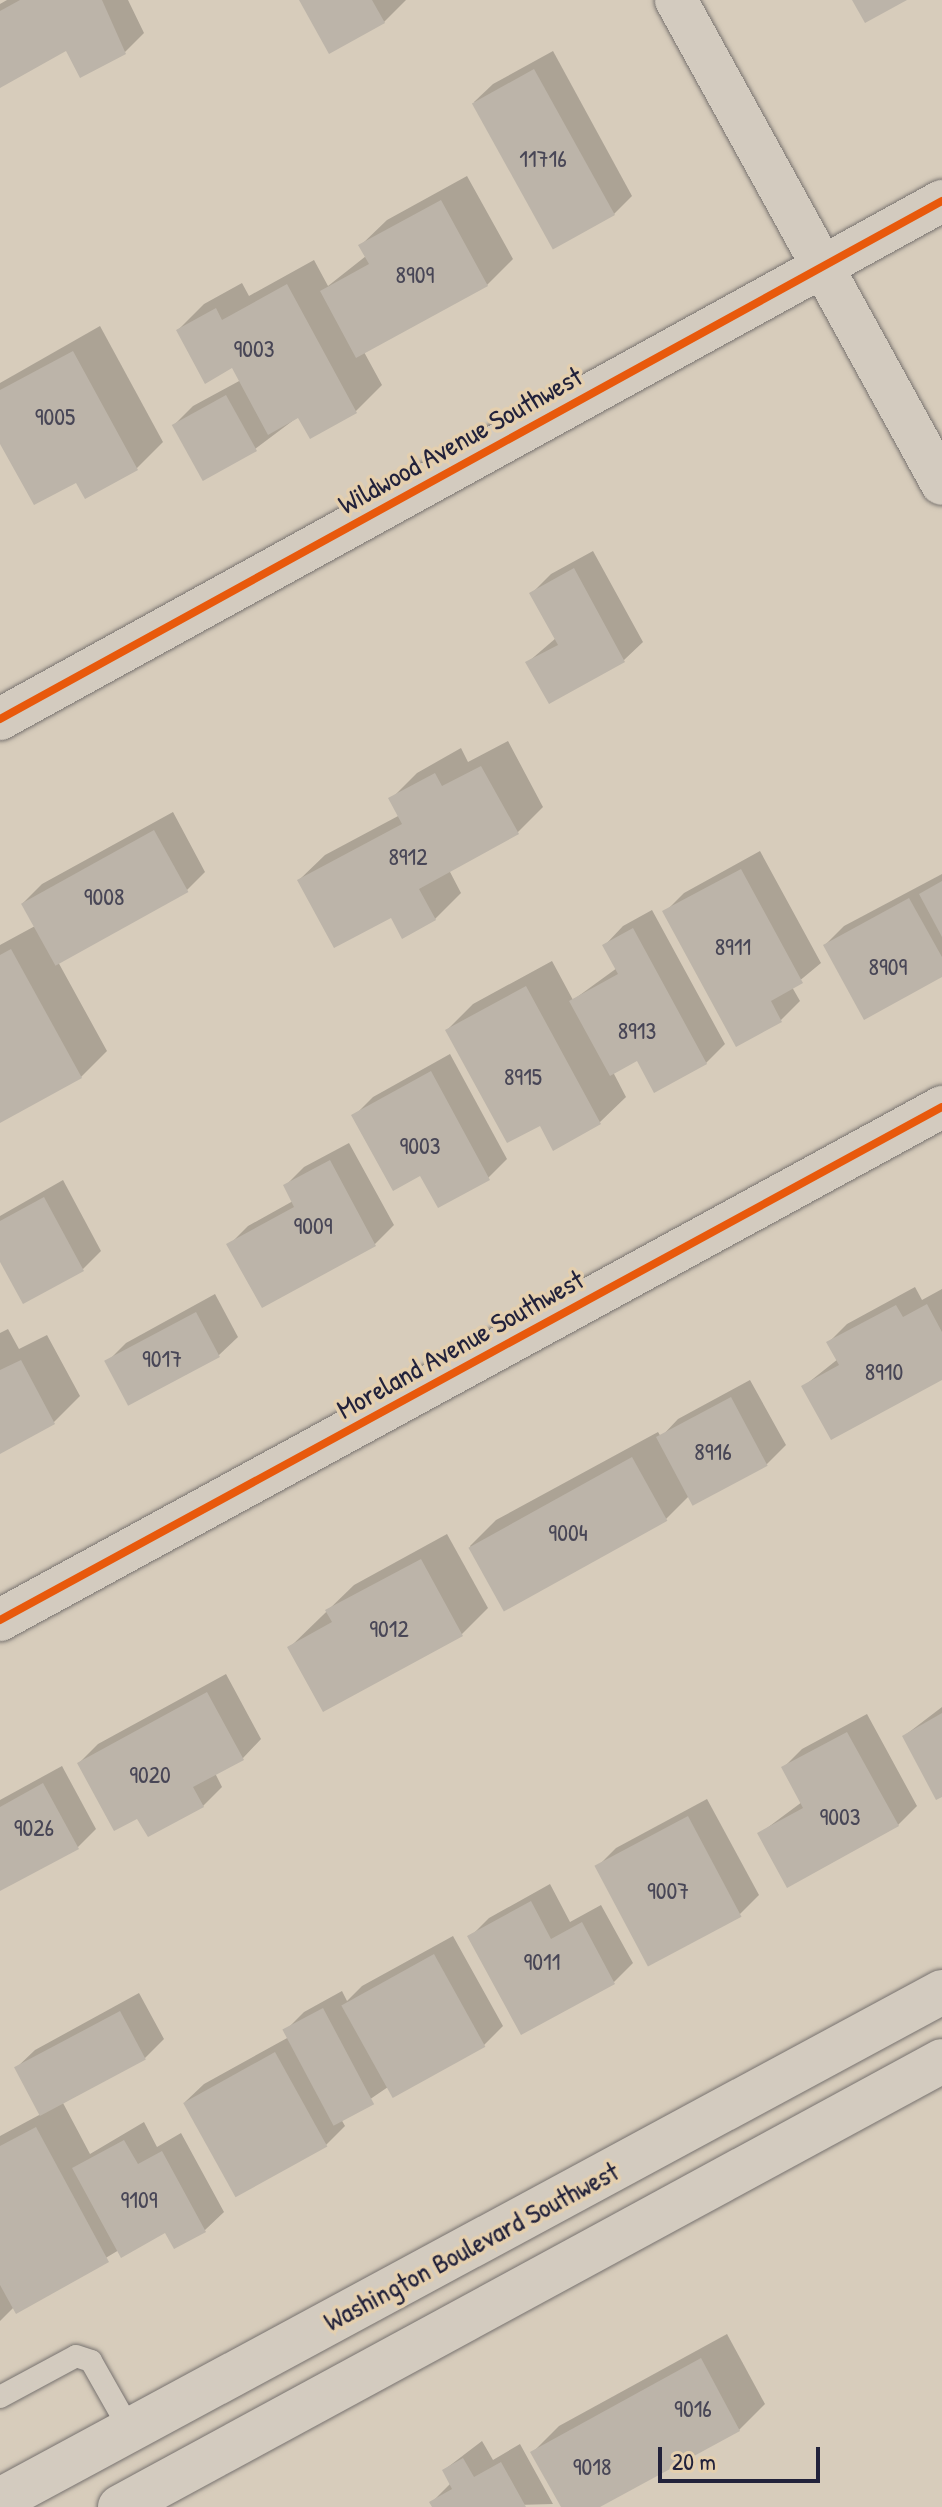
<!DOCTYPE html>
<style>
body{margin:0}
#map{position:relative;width:942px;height:2507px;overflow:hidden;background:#d7ccbb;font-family:"Patrick Hand",sans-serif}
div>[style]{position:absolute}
.shadow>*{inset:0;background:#0003}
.building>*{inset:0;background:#bcb4a9;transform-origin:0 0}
.roads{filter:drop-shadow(0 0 2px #787370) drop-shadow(0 0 2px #787370)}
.service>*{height:22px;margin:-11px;padding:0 11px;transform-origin:11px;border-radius:11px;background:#d3cbbf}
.minor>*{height:42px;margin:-21px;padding:0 21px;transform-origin:21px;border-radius:21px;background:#d3cbbf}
.secondary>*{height:44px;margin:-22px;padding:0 22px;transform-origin:22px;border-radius:22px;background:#d3cbbf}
.cycleway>*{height:8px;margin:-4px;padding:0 4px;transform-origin:4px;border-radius:4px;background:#e8590c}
span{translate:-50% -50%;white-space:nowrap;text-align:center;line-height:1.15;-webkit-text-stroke:7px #e4cfae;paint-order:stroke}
.number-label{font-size:24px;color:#484656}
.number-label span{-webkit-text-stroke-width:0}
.street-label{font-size:28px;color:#22223b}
.scale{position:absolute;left:658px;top:2447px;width:162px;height:36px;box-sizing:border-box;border:4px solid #22223b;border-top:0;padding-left:10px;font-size:24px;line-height:28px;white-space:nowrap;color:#22223b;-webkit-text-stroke:6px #e4cfae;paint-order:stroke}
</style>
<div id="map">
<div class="shadow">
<i style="clip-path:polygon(7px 0,128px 0,144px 33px,125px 52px,81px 75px,67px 48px,0 85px,0 4px)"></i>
<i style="clip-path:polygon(302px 0,406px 0,384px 22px)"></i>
<i style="clip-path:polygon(553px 51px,632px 196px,613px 215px,474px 102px,493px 84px)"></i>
<i style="clip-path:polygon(467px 176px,513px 259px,487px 285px,364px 352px,382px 385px,356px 411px,299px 416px,255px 449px,174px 425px,193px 406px,241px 380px,233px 366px,178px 330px,204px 304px,242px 283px,249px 296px,314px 260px,328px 286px,366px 256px,361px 245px,387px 220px)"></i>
<i style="clip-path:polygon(100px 326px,163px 442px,137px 468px,77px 480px,0 440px,0 383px)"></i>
<i style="clip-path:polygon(593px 551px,643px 642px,624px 660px,528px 662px,556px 638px,532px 593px,551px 574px)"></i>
<i style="clip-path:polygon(508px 741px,543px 807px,517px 833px,449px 870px,461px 893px,435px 919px,391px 915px,299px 880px,325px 855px,400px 815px,391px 799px,417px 773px,461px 748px,468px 762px)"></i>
<i style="clip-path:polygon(173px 812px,205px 872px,186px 891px,57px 960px,107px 1051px,81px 1077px,0 1121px,0 945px,35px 926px,23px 903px,42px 884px)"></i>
<i style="clip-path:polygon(760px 851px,821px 963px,792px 987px,800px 1001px,781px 1020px,737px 1044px,665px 912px,684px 893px)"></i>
<i style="clip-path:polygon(942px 874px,942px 975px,825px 945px,844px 926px)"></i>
<i style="clip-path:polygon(652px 910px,725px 1044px,706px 1063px,638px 1058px,613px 1072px,626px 1097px,600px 1122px,541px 1123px,447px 1030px,473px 1004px,552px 961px,573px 1000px,617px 968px,605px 945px,623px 926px)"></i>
<i style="clip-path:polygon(450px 1054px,507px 1159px,488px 1178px,421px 1173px,354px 1116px,373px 1097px)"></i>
<i style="clip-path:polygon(349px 1143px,394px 1225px,375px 1244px,262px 1305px,229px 1245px,248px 1226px,293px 1201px,285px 1186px,304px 1167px)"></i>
<i style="clip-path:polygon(63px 1180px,101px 1251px,83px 1269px,0 1258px,0 1216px)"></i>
<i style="clip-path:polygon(915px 1287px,922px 1300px,942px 1289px,942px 1377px,804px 1386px,838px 1359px,828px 1343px,847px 1324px)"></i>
<i style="clip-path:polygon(215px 1294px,238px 1337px,219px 1355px,107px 1362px,126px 1343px)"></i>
<i style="clip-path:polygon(8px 1329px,19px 1349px,47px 1335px,80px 1396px,54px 1422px,0 1452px,0 1333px)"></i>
<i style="clip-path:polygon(750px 1380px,786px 1445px,767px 1464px,690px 1495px,666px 1519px,503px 1607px,470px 1546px,496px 1520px,658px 1432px,661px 1437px,678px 1419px)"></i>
<i style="clip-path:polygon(447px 1534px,488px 1608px,462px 1634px,290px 1647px,354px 1585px)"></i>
<i style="clip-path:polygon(226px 1674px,261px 1739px,243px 1758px,215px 1773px,222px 1787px,203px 1806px,138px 1816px,79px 1763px,98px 1744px)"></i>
<i style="clip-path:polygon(942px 1707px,942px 1794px,904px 1736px)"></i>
<i style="clip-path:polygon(867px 1714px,917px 1806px,898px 1825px,759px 1834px,802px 1802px,783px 1768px,802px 1749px)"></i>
<i style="clip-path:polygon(62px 1766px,96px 1829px,77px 1848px,0 1889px,0 1800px)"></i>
<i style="clip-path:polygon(707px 1799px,759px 1895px,740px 1914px,597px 1867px,616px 1848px)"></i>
<i style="clip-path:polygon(550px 1884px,570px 1922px,601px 1905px,633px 1963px,614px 1982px,470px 1937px,489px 1918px)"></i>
<i style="clip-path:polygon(453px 1936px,503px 2026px,484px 2045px,388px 2087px,341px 2119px,345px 2126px,326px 2145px,185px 2102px,204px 2084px,289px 2037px,285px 2031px,304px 2012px,342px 1991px,347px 2001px,362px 1986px)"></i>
<i style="clip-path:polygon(139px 1993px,164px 2039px,145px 2058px,63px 2103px,90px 2154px,144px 2122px,157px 2147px,181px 2133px,224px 2212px,205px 2230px,175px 2246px,166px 2231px,119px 2250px,17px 2311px,14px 2307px,0 2321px,0 2136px,41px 2114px,16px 2068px,35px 2050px)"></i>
<i style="clip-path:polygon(727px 2334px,765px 2404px,739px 2430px,596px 2507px,563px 2507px,533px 2452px,559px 2426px)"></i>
<i style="clip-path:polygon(482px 2441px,493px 2460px,520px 2444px,553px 2504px,434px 2507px,432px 2502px,451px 2483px,444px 2470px)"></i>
</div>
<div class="building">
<i style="clip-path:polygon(20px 0,102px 0,126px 54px,80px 78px,66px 51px,0 88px,0 11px)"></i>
<i style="clip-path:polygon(299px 0,372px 0,385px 23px,329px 54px)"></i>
<i style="clip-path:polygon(852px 0,907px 0,865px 23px)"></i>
<i style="left:534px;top:69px;width:167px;height:71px;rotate:61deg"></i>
<i style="clip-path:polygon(441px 200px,488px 286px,356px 358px,320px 291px,369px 264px,358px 245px)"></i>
<i style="clip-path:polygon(287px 284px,357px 413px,310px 439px,298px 418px,268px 435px,232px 368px,205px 384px,176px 330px,216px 308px,222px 320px)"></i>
<i style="clip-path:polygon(73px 351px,138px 470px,85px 499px,76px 483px,34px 505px,0 444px,0 390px)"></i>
<i style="left:226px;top:395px;width:64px;height:62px;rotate:61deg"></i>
<i style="clip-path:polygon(574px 568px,625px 662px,549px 704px,525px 662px,558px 645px,529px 593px)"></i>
<i style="clip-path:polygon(481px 766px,519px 834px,419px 889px,436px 920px,402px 939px,391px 918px,334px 948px,297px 880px,402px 824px,388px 798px,435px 773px,442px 786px)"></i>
<i style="left:154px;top:830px;width:71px;height:152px;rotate:61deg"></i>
<i style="clip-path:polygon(741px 869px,803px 983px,771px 1001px,782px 1022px,736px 1047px,662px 911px)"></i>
<i style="clip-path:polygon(942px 881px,942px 937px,919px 894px)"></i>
<i style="clip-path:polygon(909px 898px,942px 957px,942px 977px,864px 1020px,823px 945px)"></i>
<i style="clip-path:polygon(633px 928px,707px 1064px,654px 1093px,637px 1061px,610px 1076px,569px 1001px,618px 974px,602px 945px)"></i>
<i style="clip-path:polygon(11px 949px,82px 1078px,0 1123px,0 955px)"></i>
<i style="clip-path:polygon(526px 986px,601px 1124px,553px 1151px,540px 1126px,507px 1143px,445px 1030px)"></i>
<i style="clip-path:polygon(431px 1071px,490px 1180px,438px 1208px,420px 1176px,393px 1191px,351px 1115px)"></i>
<i style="clip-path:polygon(330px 1160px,376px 1246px,262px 1308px,226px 1244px,294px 1207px,283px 1185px)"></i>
<i style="clip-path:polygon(44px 1197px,84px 1271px,23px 1304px,0 1262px,0 1221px)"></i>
<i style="clip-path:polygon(927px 1304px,942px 1332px,942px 1380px,831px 1440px,801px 1386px,839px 1365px,826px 1342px,896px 1305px,903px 1317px)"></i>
<i style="left:196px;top:1312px;width:51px;height:104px;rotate:62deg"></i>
<i style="clip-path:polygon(21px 1360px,55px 1424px,0 1454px,0 1370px)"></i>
<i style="left:731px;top:1397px;width:78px;height:85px;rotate:62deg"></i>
<i style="left:632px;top:1457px;width:73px;height:187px;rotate:61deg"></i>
<i style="clip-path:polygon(421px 1559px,463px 1636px,323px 1712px,287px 1647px,332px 1622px,325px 1610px)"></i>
<i style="clip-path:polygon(207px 1692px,244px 1760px,193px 1787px,204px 1807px,148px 1837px,137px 1819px,114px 1831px,77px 1763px)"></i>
<i style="clip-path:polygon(942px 1713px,942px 1797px,936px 1800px,902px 1736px)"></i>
<i style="clip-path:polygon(847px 1732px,899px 1826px,787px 1888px,757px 1833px,803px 1808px,781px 1767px)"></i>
<i style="clip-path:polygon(43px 1783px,79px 1849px,0 1891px,0 1807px)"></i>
<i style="left:688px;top:1816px;width:114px;height:106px;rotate:62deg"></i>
<i style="clip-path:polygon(531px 1901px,551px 1939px,582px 1922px,615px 1984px,521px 2035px,467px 1936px)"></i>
<i style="left:434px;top:1954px;width:106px;height:106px;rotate:61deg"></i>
<i style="left:323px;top:2008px;width:109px;height:46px;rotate:62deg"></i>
<i style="left:120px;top:2011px;width:55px;height:120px;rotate:62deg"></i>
<i style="left:275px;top:2052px;width:108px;height:105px;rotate:61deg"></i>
<i style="clip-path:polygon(36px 2127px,109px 2262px,16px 2314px,0 2285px,0 2146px)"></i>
<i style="clip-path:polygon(124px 2140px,138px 2164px,162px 2151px,206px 2232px,174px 2249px,165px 2233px,121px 2258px,72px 2168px)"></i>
<i style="clip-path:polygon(701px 2358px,740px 2431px,600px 2507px,561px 2507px,530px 2452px)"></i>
<i style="clip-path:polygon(463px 2458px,474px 2477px,501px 2462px,526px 2507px,432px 2507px,429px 2502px,452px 2489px,442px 2470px)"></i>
</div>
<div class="roads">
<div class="service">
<i style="left:0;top:2397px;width:86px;rotate:-28.3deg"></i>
<i style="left:76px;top:2356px;width:16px;rotate:18deg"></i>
<i style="left:91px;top:2361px;width:79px;rotate:60.5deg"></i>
</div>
<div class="minor">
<i style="left:676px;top:0;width:552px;rotate:61.21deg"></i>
<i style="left:0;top:719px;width:1075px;rotate:-28.81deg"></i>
<i style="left:0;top:1620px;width:1073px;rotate:-28.57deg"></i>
</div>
<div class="secondary">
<i style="left:0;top:2500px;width:1070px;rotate:-28.34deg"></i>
<i style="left:120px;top:2507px;width:935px;rotate:-28.48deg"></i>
</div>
</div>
<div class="cycleway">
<i style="left:0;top:719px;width:1075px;rotate:-28.81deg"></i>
<i style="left:0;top:1620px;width:1073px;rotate:-28.57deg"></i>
</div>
<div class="number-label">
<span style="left:543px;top:159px">11716</span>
<span style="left:415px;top:275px">8909</span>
<span style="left:254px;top:349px">9003</span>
<span style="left:55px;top:417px">9005</span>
<span style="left:408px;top:857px">8912</span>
<span style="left:104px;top:897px">9008</span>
<span style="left:733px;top:947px">8911</span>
<span style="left:888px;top:967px">8909</span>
<span style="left:637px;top:1031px">8913</span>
<span style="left:523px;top:1077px">8915</span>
<span style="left:420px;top:1146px">9003</span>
<span style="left:313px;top:1226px">9009</span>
<span style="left:162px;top:1359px">9017</span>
<span style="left:884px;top:1372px">8910</span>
<span style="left:713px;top:1452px">8916</span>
<span style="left:568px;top:1533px">9004</span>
<span style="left:389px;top:1629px">9012</span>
<span style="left:150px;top:1775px">9020</span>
<span style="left:840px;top:1817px">9003</span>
<span style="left:34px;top:1828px">9026</span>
<span style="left:668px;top:1891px">9007</span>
<span style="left:542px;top:1962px">9011</span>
<span style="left:139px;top:2200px">9109</span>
<span style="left:693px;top:2409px">9016</span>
<span style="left:592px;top:2467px">9018</span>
</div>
<div class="street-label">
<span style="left:460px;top:440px;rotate:-29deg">Wildwood Avenue Southwest</span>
<span style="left:460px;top:1344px;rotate:-29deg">Moreland Avenue Southwest</span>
<span style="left:471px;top:2246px;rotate:-28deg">Washington Boulevard Southwest</span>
</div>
<div class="scale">20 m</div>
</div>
